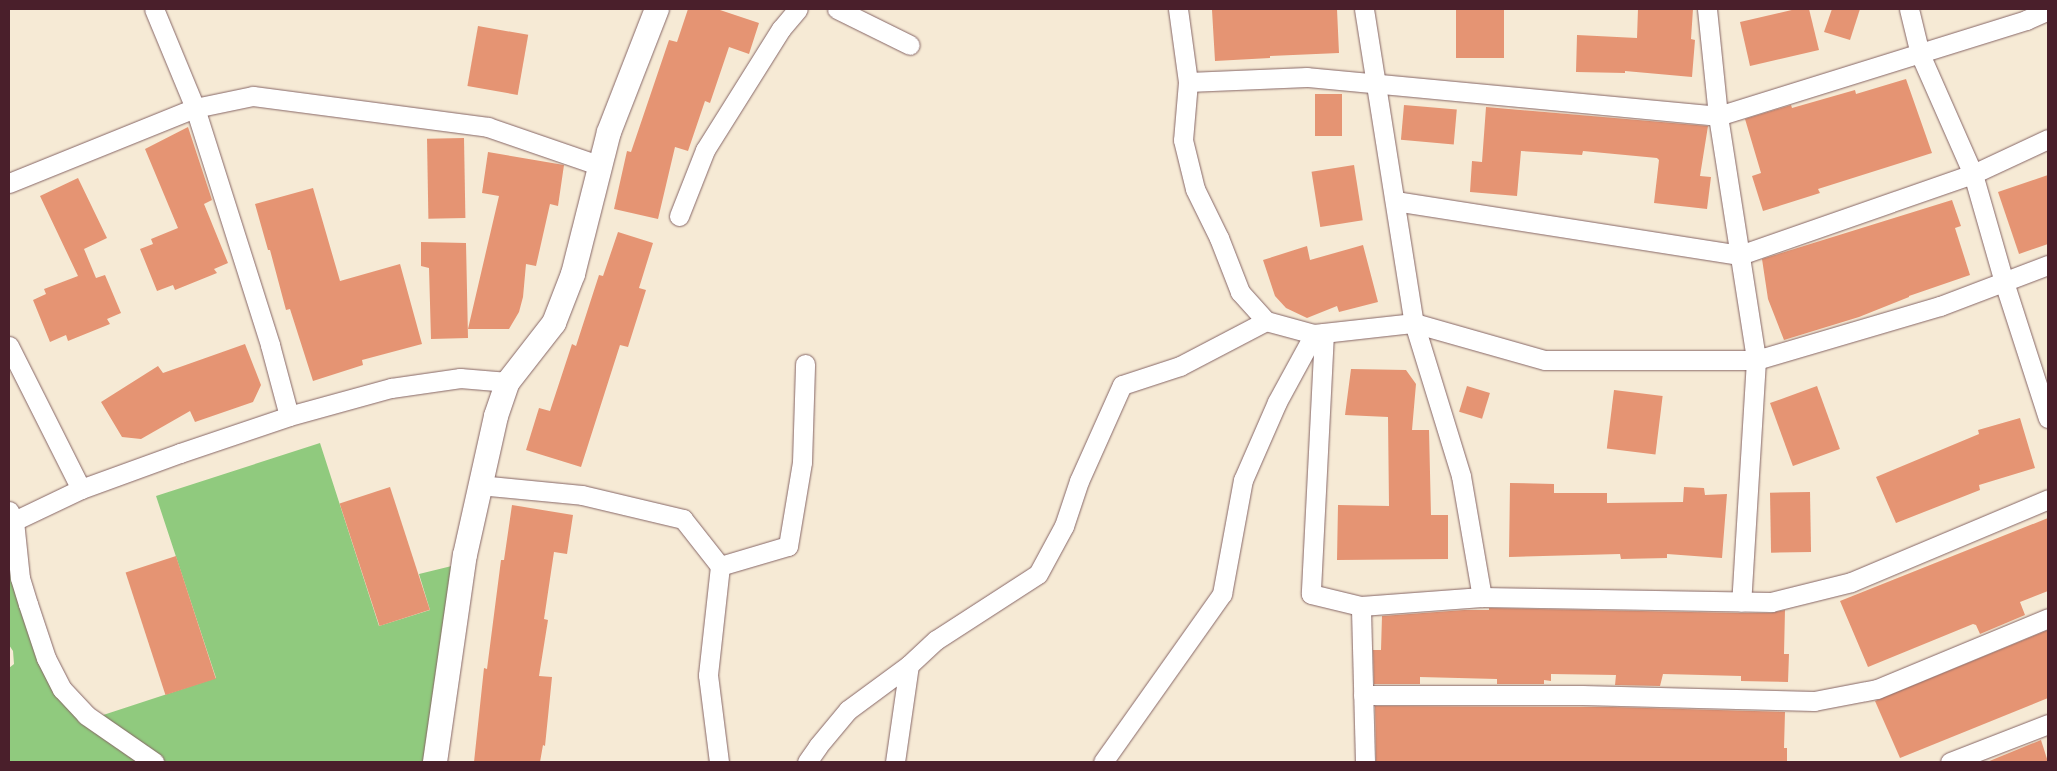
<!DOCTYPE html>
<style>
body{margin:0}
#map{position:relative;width:2057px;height:771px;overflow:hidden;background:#f6ead5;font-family:Dekko,sans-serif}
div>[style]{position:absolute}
.green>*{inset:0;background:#90ca7e}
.building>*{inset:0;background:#e59473;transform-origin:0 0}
.roads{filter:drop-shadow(0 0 1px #866666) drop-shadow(0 0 1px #866666)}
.minor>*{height:19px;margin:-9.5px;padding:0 9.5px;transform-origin:9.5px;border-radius:9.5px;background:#fff}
.major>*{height:24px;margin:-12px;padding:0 12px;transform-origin:12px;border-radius:12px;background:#fff}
span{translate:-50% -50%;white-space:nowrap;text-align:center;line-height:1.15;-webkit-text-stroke:4px #fbf7ec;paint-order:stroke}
.frame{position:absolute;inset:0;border:10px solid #4a1f2b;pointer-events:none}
</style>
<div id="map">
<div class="green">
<i style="clip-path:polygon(320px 443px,379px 626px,430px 610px,419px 574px,464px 563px,435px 762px,9px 762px,9px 668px,14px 664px,13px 651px,9px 645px,9px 510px,46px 658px,91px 719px,216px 678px,156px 496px)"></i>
</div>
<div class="building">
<i style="clip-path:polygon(688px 9px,717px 9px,759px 23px,749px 54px,729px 47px,710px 103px,705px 101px,688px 151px,675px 147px,658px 219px,614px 209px,627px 151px,631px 152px,669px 40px,677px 42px)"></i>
<i style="clip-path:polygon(1237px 9px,1337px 9px,1339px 53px,1270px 56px,1270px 58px,1215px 61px,1212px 10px)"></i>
<i style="left:1456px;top:9px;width:48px;height:49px"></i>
<i style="clip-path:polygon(1638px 9px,1693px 9px,1691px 39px,1695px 40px,1692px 77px,1625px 71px,1625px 73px,1576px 72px,1577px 35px,1637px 38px)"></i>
<i style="clip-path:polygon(1796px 9px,1809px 9px,1819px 50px,1750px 66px,1740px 22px)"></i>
<i style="clip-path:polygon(1832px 9px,1860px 9px,1850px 40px,1824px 32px)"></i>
<i style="left:478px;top:26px;width:51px;height:61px;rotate:10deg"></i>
<i style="clip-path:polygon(1906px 79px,1932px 153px,1818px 189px,1820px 193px,1763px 211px,1752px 176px,1761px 173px,1745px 119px,1791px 105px,1792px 108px,1855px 90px,1856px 94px)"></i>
<i style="left:1315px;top:94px;width:27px;height:42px"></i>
<i style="left:1404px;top:105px;width:53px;height:35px;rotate:5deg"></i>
<i style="clip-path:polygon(1486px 107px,1708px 126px,1700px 176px,1711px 177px,1707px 209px,1654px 203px,1659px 160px,1657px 158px,1583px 151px,1582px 155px,1521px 151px,1517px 196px,1470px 192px,1472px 161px,1482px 162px)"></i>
<i style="clip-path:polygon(188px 127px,212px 200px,204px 204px,228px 263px,214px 269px,217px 273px,175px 290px,173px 285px,157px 291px,140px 249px,153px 244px,151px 239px,178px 228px,145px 149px)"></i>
<i style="left:464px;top:138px;width:80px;height:37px;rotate:89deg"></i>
<i style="clip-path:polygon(488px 152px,564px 165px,558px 206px,550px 204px,536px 266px,526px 264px,523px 297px,519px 312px,509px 329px,468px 329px,499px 196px,482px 193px)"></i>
<i style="left:1354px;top:165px;width:56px;height:43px;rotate:81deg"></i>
<i style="clip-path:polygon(2048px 175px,2048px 244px,2019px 254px,1998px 192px)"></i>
<i style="clip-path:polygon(78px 178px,107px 238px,84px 249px,96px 278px,105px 275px,121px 313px,107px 319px,110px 324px,68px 341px,66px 335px,50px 342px,33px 300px,46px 294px,44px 289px,78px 276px,40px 196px)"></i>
<i style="clip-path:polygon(313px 188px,340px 281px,400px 264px,422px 344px,362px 360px,363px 365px,313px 381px,290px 309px,286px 310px,270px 250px,268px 250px,255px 204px)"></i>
<i style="clip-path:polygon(1952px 200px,1961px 226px,1955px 228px,1970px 275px,1909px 296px,1909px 297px,1859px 317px,1784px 340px,1768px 299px,1762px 259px)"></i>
<i style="clip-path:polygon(618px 232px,653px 243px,639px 288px,646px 290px,628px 347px,620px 345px,581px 467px,526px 450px,539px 408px,550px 411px,572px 344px,576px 346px,599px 275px,603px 276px)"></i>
<i style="clip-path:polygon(421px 242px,466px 243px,468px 338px,431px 339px,429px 268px,421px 266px)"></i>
<i style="clip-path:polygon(1363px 245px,1378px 302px,1339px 312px,1337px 306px,1307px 318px,1286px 308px,1275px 296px,1263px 260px,1307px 246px,1310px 260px)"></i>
<i style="clip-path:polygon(245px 344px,261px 385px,253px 402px,195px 422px,190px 411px,141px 439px,122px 437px,101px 402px,158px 366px,163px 373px)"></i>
<i style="clip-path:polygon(1351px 369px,1406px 370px,1416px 384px,1412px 430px,1429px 430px,1431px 515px,1448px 515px,1448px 559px,1337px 560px,1338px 505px,1389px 506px,1388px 417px,1345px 415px)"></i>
<i style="left:1467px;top:386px;width:24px;height:27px;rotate:17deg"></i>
<i style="left:1817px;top:386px;width:67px;height:50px;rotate:70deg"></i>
<i style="left:1614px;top:390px;width:49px;height:59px;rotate:7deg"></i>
<i style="clip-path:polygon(2020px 418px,2035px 468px,1979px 485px,1980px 490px,1896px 523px,1876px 477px,1979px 434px,1978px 430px)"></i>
<i style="clip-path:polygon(1510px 483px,1554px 484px,1554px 493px,1607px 493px,1607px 503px,1683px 502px,1684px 487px,1704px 488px,1705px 495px,1727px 494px,1722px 558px,1667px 554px,1667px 558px,1621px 559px,1620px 554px,1509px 557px)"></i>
<i style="left:390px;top:487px;width:129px;height:53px;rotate:72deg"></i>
<i style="left:1810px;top:492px;width:60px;height:40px;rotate:89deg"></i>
<i style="clip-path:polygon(512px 505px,573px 515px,567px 554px,554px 552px,544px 619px,548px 620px,539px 676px,552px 677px,545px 746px,543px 745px,540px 762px,474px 762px,484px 668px,487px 669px,501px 560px,504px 560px)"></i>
<i style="clip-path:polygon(2048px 518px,2048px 591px,2020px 602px,2025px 615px,1980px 634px,1976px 625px,1973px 624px,1868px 667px,1840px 601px)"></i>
<i style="left:176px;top:556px;width:129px;height:53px;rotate:72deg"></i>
<i style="clip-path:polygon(1489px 608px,1741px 613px,1771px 613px,1785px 610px,1784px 654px,1789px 654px,1788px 682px,1741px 681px,1741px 676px,1663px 674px,1660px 686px,1615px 685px,1616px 675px,1551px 674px,1551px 681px,1544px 680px,1544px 684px,1497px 684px,1497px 679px,1420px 677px,1420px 684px,1374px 684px,1373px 650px,1381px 650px,1382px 616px,1464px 610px,1489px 610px)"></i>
<i style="clip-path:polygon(2048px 630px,2048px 698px,1900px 758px,1875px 701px)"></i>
<i style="clip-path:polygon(1375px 706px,1612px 707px,1785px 712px,1784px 748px,1787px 748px,1787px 762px,1376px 762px)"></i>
<i style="clip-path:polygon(2041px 740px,2048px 762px,1987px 762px)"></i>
</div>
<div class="roads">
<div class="minor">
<i style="left:154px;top:9px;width:107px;rotate:67.5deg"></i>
<i style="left:195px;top:108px;width:249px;rotate:72.4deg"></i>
<i style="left:270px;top:345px;width:73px;rotate:75deg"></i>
<i style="left:837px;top:9px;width:81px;rotate:26.3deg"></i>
<i style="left:1178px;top:9px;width:74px;rotate:82.2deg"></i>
<i style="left:1188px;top:82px;width:58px;rotate:94.9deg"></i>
<i style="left:1183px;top:140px;width:50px;rotate:76.2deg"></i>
<i style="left:1195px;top:189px;width:55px;rotate:63.9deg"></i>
<i style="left:1219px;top:238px;width:58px;rotate:68.7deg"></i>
<i style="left:1240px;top:292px;width:39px;rotate:48deg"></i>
<i style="left:1266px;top:321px;width:50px;rotate:15.2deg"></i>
<i style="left:1314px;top:334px;width:101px;rotate:-6.3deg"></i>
<i style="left:1414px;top:323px;width:136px;rotate:15.8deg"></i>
<i style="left:1545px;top:360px;width:211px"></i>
<i style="left:1756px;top:360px;width:192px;rotate:-16.4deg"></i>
<i style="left:1940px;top:306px;width:116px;rotate:-20.8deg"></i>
<i style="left:1364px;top:9px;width:318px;rotate:81deg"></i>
<i style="left:1414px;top:323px;width:160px;rotate:72.9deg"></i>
<i style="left:1461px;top:476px;width:123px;rotate:80.2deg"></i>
<i style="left:1707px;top:9px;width:108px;rotate:84.1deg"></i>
<i style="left:1718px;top:116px;width:247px;rotate:81.1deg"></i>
<i style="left:1756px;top:360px;width:242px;rotate:93.5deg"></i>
<i style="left:1909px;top:9px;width:46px;rotate:76.3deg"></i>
<i style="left:1920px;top:54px;width:131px;rotate:66.2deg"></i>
<i style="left:1973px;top:174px;width:112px;rotate:74deg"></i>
<i style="left:2004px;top:282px;width:143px;rotate:72.1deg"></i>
<i style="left:1188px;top:82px;width:119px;rotate:-2.4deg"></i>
<i style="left:1307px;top:77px;width:413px;rotate:5.4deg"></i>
<i style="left:1718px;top:116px;width:323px;rotate:-17.3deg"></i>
<i style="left:2026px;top:20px;width:24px;rotate:-24deg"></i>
<i style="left:9px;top:183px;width:201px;rotate:-22deg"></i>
<i style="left:195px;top:108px;width:59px;rotate:-11.7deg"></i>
<i style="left:253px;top:96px;width:237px;rotate:7.5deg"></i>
<i style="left:488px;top:127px;width:120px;rotate:19deg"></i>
<i style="left:1395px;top:201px;width:349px;rotate:8.9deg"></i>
<i style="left:1740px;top:255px;width:247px;rotate:-19.2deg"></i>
<i style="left:1973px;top:174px;width:83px;rotate:-25deg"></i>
<i style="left:679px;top:216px;width:71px;rotate:-68.5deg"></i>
<i style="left:705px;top:150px;width:143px;rotate:-57.9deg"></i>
<i style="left:781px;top:29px;width:26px;rotate:-50deg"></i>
<i style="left:1324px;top:333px;width:261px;rotate:92.9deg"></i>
<i style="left:1311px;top:594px;width:51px;rotate:13.5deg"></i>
<i style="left:9px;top:346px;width:160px;rotate:63.3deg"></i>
<i style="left:479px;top:485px;width:103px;rotate:5.5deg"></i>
<i style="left:582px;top:495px;width:104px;rotate:13.4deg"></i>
<i style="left:683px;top:519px;width:60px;rotate:51.8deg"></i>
<i style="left:720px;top:566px;width:110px;rotate:96.3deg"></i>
<i style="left:708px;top:675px;width:88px;rotate:82.8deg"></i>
<i style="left:9px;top:511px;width:11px;rotate:63deg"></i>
<i style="left:14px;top:521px;width:57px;rotate:84deg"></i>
<i style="left:20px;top:578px;width:27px;rotate:73deg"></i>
<i style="left:28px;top:604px;width:57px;rotate:71.6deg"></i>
<i style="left:46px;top:658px;width:35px;rotate:63deg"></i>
<i style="left:62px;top:689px;width:35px;rotate:47deg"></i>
<i style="left:86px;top:715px;width:83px;rotate:34.7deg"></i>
<i style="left:14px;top:521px;width:74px;rotate:-25.5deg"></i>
<i style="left:81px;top:489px;width:105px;rotate:-20deg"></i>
<i style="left:180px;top:453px;width:115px;rotate:-18.7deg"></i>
<i style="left:289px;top:416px;width:106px;rotate:-15.4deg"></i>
<i style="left:391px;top:388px;width:70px;rotate:-8.2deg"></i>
<i style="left:460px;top:378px;width:48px;rotate:4.8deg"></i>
<i style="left:720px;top:566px;width:71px;rotate:-16.4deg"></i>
<i style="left:788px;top:546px;width:85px;rotate:-80.5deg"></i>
<i style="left:802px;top:462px;width:98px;rotate:-88.2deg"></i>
<i style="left:1363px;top:695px;width:219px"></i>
<i style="left:1582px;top:695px;width:232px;rotate:1.5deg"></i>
<i style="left:1814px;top:701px;width:64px;rotate:-10.8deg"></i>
<i style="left:1877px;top:689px;width:185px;rotate:-22.5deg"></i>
<i style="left:807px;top:762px;width:19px;rotate:-55deg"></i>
<i style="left:818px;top:746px;width:47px;rotate:-50.2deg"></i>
<i style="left:848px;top:710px;width:76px;rotate:-36.4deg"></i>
<i style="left:909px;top:665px;width:37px;rotate:-43deg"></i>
<i style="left:936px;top:640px;width:121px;rotate:-32.9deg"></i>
<i style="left:1038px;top:574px;width:55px;rotate:-61.6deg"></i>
<i style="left:1064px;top:526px;width:47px;rotate:-71.6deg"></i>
<i style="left:1079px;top:481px;width:105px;rotate:-65.9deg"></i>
<i style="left:1122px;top:385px;width:61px;rotate:-18.1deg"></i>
<i style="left:1180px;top:366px;width:97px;rotate:-27.6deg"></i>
<i style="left:895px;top:762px;width:98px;rotate:-81.8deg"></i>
<i style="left:1103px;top:762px;width:206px;rotate:-54.7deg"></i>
<i style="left:1222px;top:594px;width:116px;rotate:-79.6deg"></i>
<i style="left:1243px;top:480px;width:85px;rotate:-66.4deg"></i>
<i style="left:1277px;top:402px;width:77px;rotate:-61.4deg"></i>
<i style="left:1365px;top:762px;width:156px;rotate:-91.5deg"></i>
<i style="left:1361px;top:606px;width:121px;rotate:-4.3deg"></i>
<i style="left:1482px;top:597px;width:289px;rotate:1deg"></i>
<i style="left:1771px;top:602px;width:82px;rotate:-14deg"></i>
<i style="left:1851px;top:582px;width:214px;rotate:-22.8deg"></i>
<i style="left:1950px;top:762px;width:105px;rotate:-21.2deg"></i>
</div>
<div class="major">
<i style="left:435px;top:762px;width:209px;rotate:-81.8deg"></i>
<i style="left:465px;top:555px;width:142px;rotate:-77.4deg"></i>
<i style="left:496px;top:416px;width:36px;rotate:-71deg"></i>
<i style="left:508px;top:382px;width:75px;rotate:-52.1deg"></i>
<i style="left:554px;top:323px;width:53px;rotate:-68.8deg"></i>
<i style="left:573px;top:274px;width:146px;rotate:-75.8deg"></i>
<i style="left:609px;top:132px;width:132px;rotate:-68.7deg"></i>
</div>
</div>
<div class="frame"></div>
</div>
